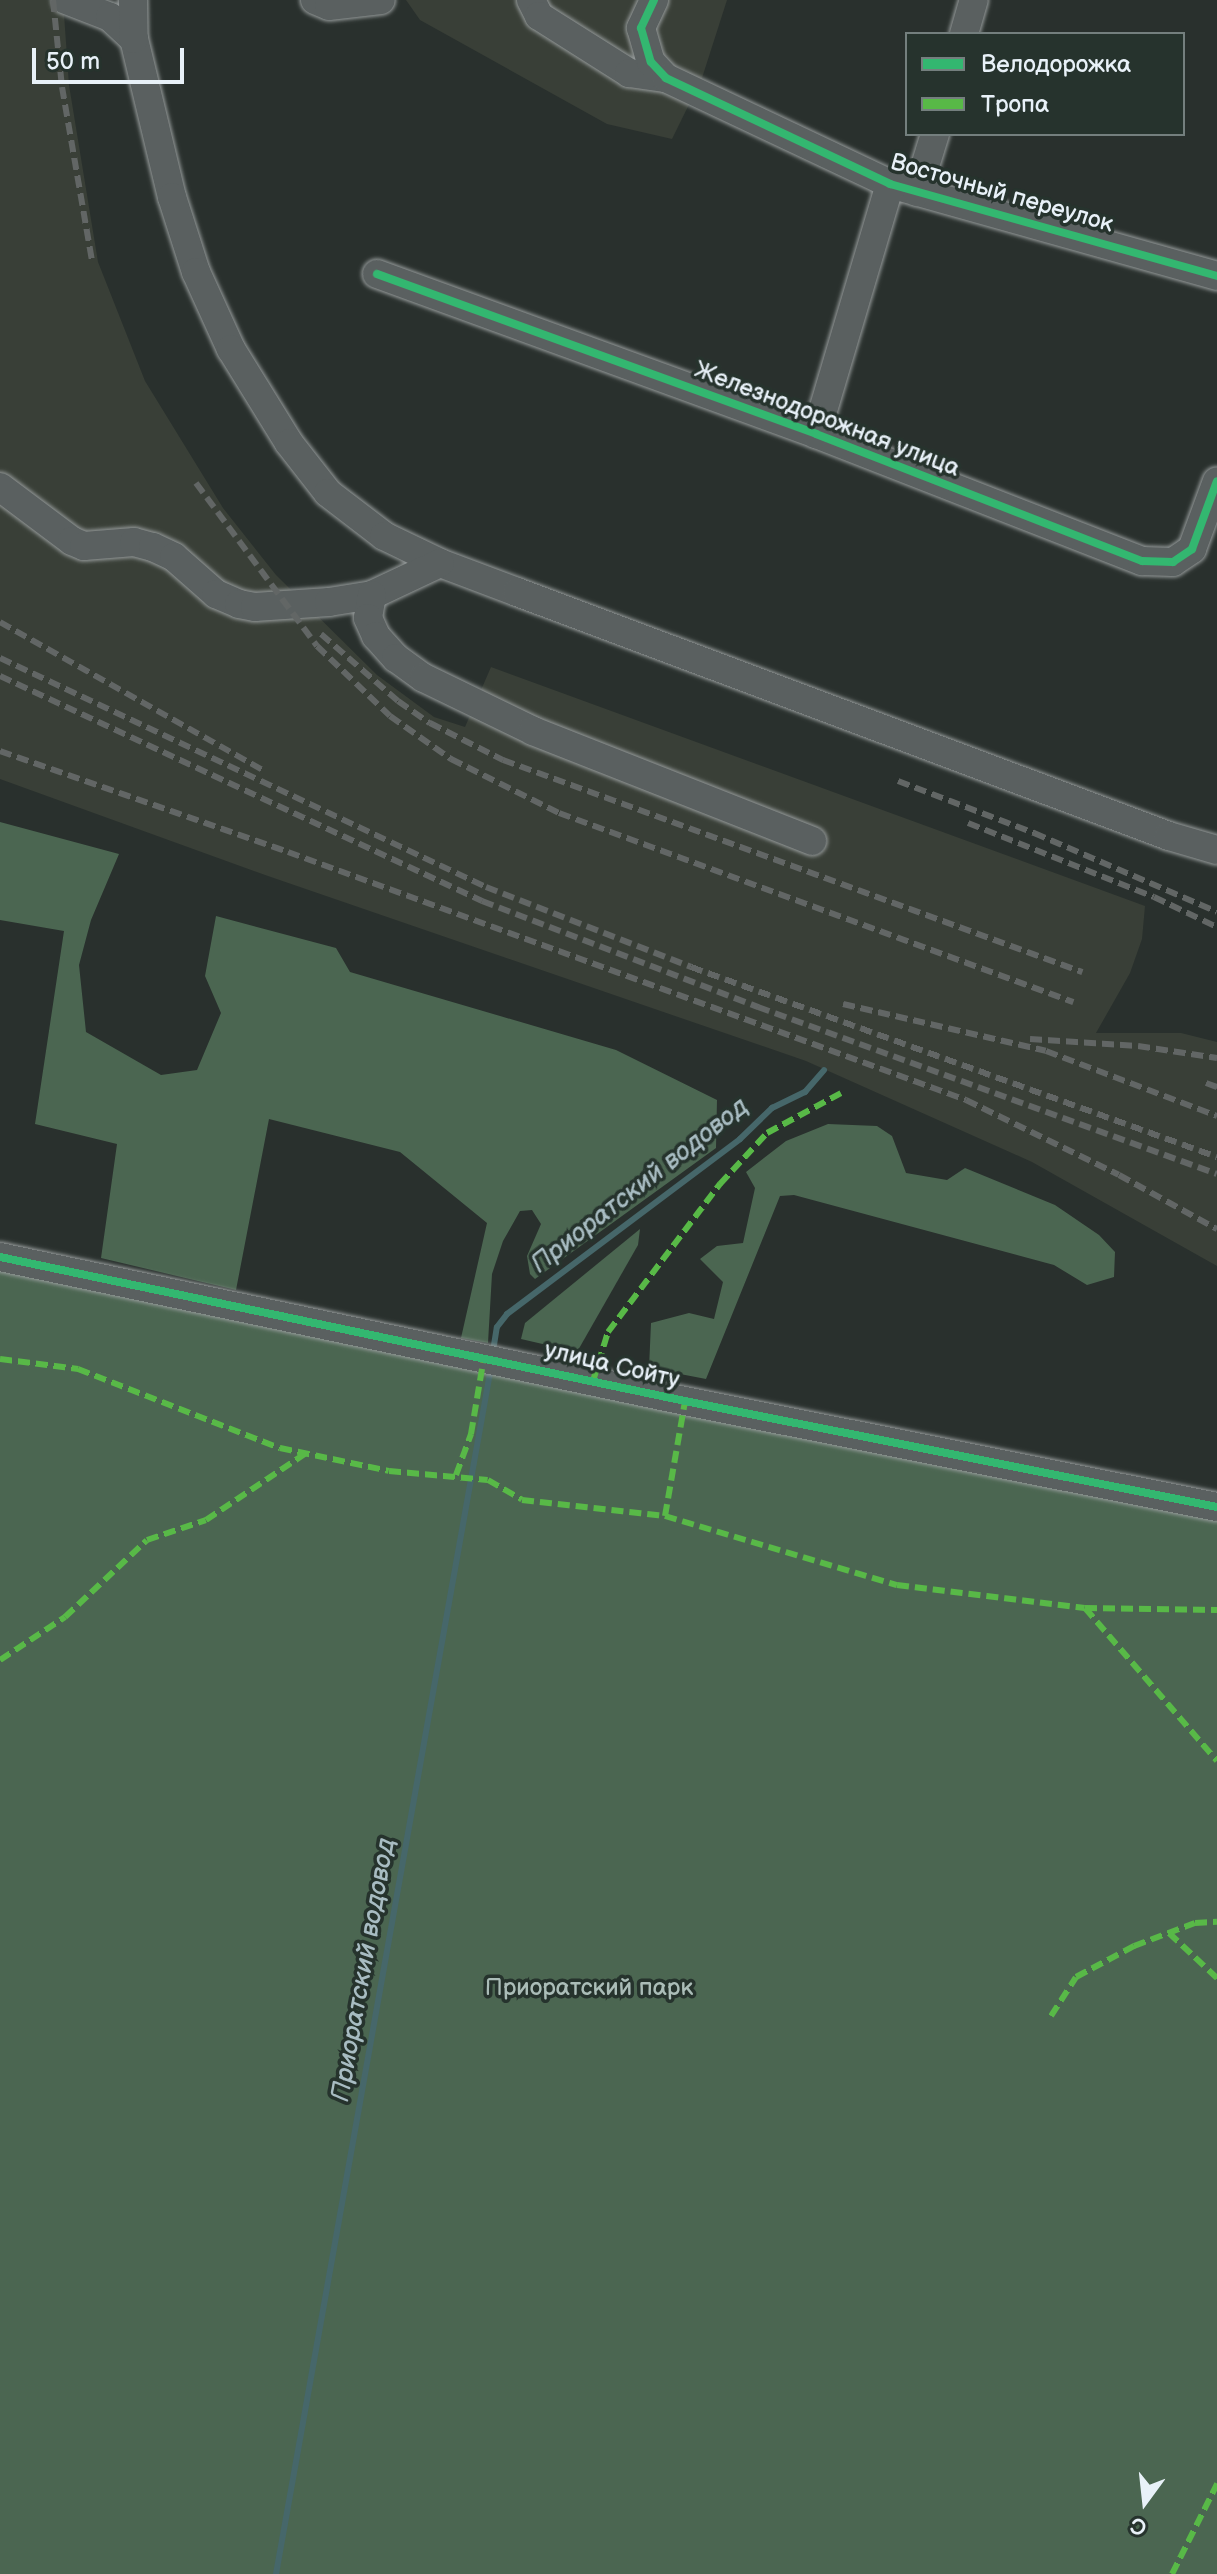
<!DOCTYPE html>
<meta charset="utf-8">
<style>
body{margin:0}
#map{position:relative;width:1217px;height:2574px;overflow:hidden;background:#29302d;font-family:"Balsamiq Sans",sans-serif}
div>[style]{position:absolute}
.built>*{inset:0;background:#393f37}
.green>*{inset:0;background:#4b6651}
.stream>*{height:6px;margin:-3px;padding:0 3px;transform-origin:3px;border-radius:3px;background:#46676a}
.roads{filter:drop-shadow(0 0 2px #959a9a) drop-shadow(0 0 2px #959a9a)}
.minor>*{height:28px;margin:-14px;padding:0 14px;transform-origin:14px;border-radius:14px;background:#5a6060}
.rail>*{height:6px;margin-top:-3px;transform-origin:0;background:repeating-linear-gradient(90deg,#626665 0 12px,transparent 0 18px)}
.quiet>*{height:6px;margin-top:-3px;transform-origin:0;background:repeating-linear-gradient(90deg,#58b947 0 12px,transparent 0 18px)}
.cycleway>*{height:8px;margin:-4px;padding:0 4px;transform-origin:4px;border-radius:4px;background:#33b770}
span{translate:-50% -50%;white-space:nowrap;text-align:center;line-height:1.15;-webkit-text-stroke:7px #26332d;paint-order:stroke}
.street-label{font-size:24px;color:#e8f1f8}
.park-label{font-size:24px;color:#abbdb8}
.water-label{font-size:26px;color:#a8bcc2;font-style:italic}
.legend{position:absolute;left:905px;top:32px;width:280px;height:104px;box-sizing:border-box;background:#26332d;border:2px solid #747f7e;margin:0;padding:10px 14px;list-style:none;font-size:24px;color:#e8f1f8}
.legend li{display:flex;align-items:center;gap:16px;height:40px}
.legend b{width:40px;border:2px solid #747f7e}
.north{position:absolute;left:1105px;top:2462px;width:80px;height:80px;-webkit-text-stroke:6px #26332d;paint-order:stroke;rotate:195deg;font-size:22px;font-weight:700;line-height:32px;text-align:center;color:#e8f1f8}
.north::after{content:'';display:block;margin:auto;width:28px;height:36px;background:#e8f1f8;clip-path:polygon(50% 0,100% 100%,50% 72%,0 100%)}
.scale{position:absolute;left:32px;top:48px;width:152px;height:36px;box-sizing:border-box;border:4px solid #e8f1f8;border-top:0;padding-left:10px;font-size:24px;line-height:28px;white-space:nowrap;color:#e8f1f8;-webkit-text-stroke:6px #26332d;paint-order:stroke}
</style>
<div id="map">
<div class="built">
<i style="clip-path:polygon(0 0,63px 0,69px 85px,98px 262px,145px 381px,223px 508px,276px 575px,377px 675px,434px 717px,465px 727px,491px 667px,1145px 906px,1142px 939px,1130px 973px,1096px 1033px,1181px 1033px,1217px 1042px,1217px 1266px,1032px 1162px,806px 1061px,268px 876px,0 779px)"></i>
<i style="clip-path:polygon(406px 0,727px 0,702px 78px,672px 139px,607px 124px,420px 20px)"></i>
</div>
<div class="green">
<i style="clip-path:polygon(0 822px,119px 854px,91px 920px,79px 965px,86px 1032px,161px 1075px,197px 1070px,221px 1013px,205px 976px,216px 916px,336px 948px,350px 972px,616px 1050px,717px 1100px,716px 1148px,535px 1279px,530px 1274px,527px 1256px,541px 1224px,532px 1210px,520px 1211px,503px 1241px,492px 1274px,488px 1343px,461px 1338px,487px 1223px,400px 1152px,269px 1119px,236px 1290px,101px 1258px,117px 1144px,35px 1124px,64px 931px,0 920px)"></i>
<i style="clip-path:polygon(828px 1124px,877px 1126px,892px 1136px,906px 1173px,947px 1180px,965px 1168px,1055px 1205px,1099px 1235px,1115px 1252px,1114px 1277px,1087px 1285px,1054px 1265px,794px 1195px,780px 1196px,706px 1379px,649px 1368px,651px 1323px,689px 1313px,714px 1319px,723px 1282px,700px 1259px,717px 1246px,743px 1243px,755px 1188px,746px 1172px,786px 1141px)"></i>
<i style="clip-path:polygon(640px 1229px,638px 1245px,577px 1352px,521px 1339px,525px 1323px)"></i>
<i style="clip-path:polygon(0 1267px,1217px 1518px,1217px 2574px,0 2574px)"></i>
</div>
<div class="stream">
<i style="left:494px;top:1345px;width:18px;rotate:-81deg"></i>
<i style="left:497px;top:1327px;width:16px;rotate:-52deg"></i>
<i style="left:507px;top:1314px;width:291px;rotate:-36.9deg"></i>
<i style="left:740px;top:1139px;width:45px;rotate:-44.1deg"></i>
<i style="left:772px;top:1108px;width:37px;rotate:-26deg"></i>
<i style="left:805px;top:1092px;width:29px;rotate:-49deg"></i>
<i style="left:276px;top:2574px;width:1220px;rotate:-79.9deg"></i>
</div>
<div class="roads">
<div class="minor">
<i style="left:66px;top:0;width:47px;rotate:21.1deg"></i>
<i style="left:110px;top:17px;width:33px;rotate:43deg"></i>
<i style="left:134px;top:39px;width:163px;rotate:76.5deg"></i>
<i style="left:172px;top:197px;width:79px;rotate:72.3deg"></i>
<i style="left:196px;top:272px;width:85px;rotate:65.6deg"></i>
<i style="left:231px;top:349px;width:110px;rotate:58.3deg"></i>
<i style="left:289px;top:443px;width:63px;rotate:52deg"></i>
<i style="left:328px;top:493px;width:71px;rotate:37.5deg"></i>
<i style="left:384px;top:536px;width:62px;rotate:25.7deg"></i>
<i style="left:440px;top:563px;width:82px;rotate:20.6deg"></i>
<i style="left:517px;top:592px;width:696px;rotate:20.52deg"></i>
<i style="left:1169px;top:836px;width:50px;rotate:16.3deg"></i>
<i style="left:133px;top:0;width:39px;rotate:89deg"></i>
<i style="left:315px;top:0;width:15px;rotate:23deg"></i>
<i style="left:329px;top:6px;width:52px;rotate:-6.6deg"></i>
<i style="left:531px;top:0;width:18px;rotate:63deg"></i>
<i style="left:539px;top:16px;width:107px;rotate:32.3deg"></i>
<i style="left:629px;top:73px;width:37px;rotate:8deg"></i>
<i style="left:654px;top:0;width:31px;rotate:115deg"></i>
<i style="left:641px;top:28px;width:35px;rotate:74deg"></i>
<i style="left:651px;top:62px;width:22px;rotate:47deg"></i>
<i style="left:666px;top:78px;width:248px;rotate:25.3deg"></i>
<i style="left:890px;top:184px;width:340px;rotate:15.7deg"></i>
<i style="left:964px;top:34px;width:35px;rotate:-74deg"></i>
<i style="left:917px;top:192px;width:61px;rotate:-72.8deg"></i>
<i style="left:377px;top:274px;width:467px;rotate:20deg"></i>
<i style="left:816px;top:434px;width:350px;rotate:21.3deg"></i>
<i style="left:1142px;top:561px;width:31px;rotate:2deg"></i>
<i style="left:1173px;top:562px;width:23px;rotate:-34deg"></i>
<i style="left:1192px;top:549px;width:72px;rotate:-69.8deg"></i>
<i style="left:816px;top:434px;width:261px;rotate:-73.5deg"></i>
<i style="left:0;top:487px;width:90px;rotate:36.9deg"></i>
<i style="left:72px;top:541px;width:13px;rotate:23deg"></i>
<i style="left:84px;top:546px;width:50px;rotate:-4.6deg"></i>
<i style="left:134px;top:542px;width:20px;rotate:15deg"></i>
<i style="left:153px;top:547px;width:23px;rotate:25deg"></i>
<i style="left:174px;top:557px;width:56px;rotate:41.4deg"></i>
<i style="left:216px;top:594px;width:25px;rotate:23deg"></i>
<i style="left:239px;top:604px;width:16px;rotate:11deg"></i>
<i style="left:255px;top:607px;width:74px;rotate:-3.9deg"></i>
<i style="left:329px;top:602px;width:44px;rotate:-9.2deg"></i>
<i style="left:372px;top:595px;width:75px;rotate:-25.2deg"></i>
<i style="left:372px;top:595px;width:23px;rotate:100deg"></i>
<i style="left:368px;top:618px;width:20px;rotate:66deg"></i>
<i style="left:376px;top:636px;width:30px;rotate:48deg"></i>
<i style="left:396px;top:658px;width:34px;rotate:36deg"></i>
<i style="left:424px;top:678px;width:121px;rotate:25.9deg"></i>
<i style="left:533px;top:731px;width:300px;rotate:21.5deg"></i>
<i style="left:0;top:1257px;width:700px;rotate:11.87deg"></i>
<i style="left:685px;top:1401px;width:542px;rotate:11.27deg"></i>
</div>
</div>
<div class="rail">
<i style="left:53px;top:0;width:87px;rotate:84.1deg"></i>
<i style="left:62px;top:87px;width:177px;rotate:80.2deg"></i>
<i style="left:196px;top:483px;width:203px;rotate:53.4deg"></i>
<i style="left:317px;top:646px;width:101px;rotate:43.8deg"></i>
<i style="left:390px;top:716px;width:75px;rotate:35.2deg"></i>
<i style="left:451px;top:759px;width:121px;rotate:26.6deg"></i>
<i style="left:559px;top:813px;width:548px;rotate:20.19deg"></i>
<i style="left:0;top:622px;width:302px;rotate:29.4deg"></i>
<i style="left:321px;top:634px;width:102px;rotate:41deg"></i>
<i style="left:398px;top:701px;width:39px;rotate:35deg"></i>
<i style="left:430px;top:723px;width:82px;rotate:26.9deg"></i>
<i style="left:503px;top:760px;width:617px;rotate:20.11deg"></i>
<i style="left:0;top:658px;width:537px;rotate:25.23deg"></i>
<i style="left:486px;top:887px;width:220px;rotate:21.3deg"></i>
<i style="left:691px;top:967px;width:559px;rotate:19.86deg"></i>
<i style="left:0;top:676px;width:532px;rotate:25.02deg"></i>
<i style="left:482px;top:901px;width:296px;rotate:21deg"></i>
<i style="left:758px;top:1007px;width:488px;rotate:20deg"></i>
<i style="left:0;top:751px;width:305px;rotate:19.3deg"></i>
<i style="left:288px;top:852px;width:722px;rotate:20.09deg"></i>
<i style="left:966px;top:1100px;width:170px;rotate:26.1deg"></i>
<i style="left:1119px;top:1175px;width:112px;rotate:28.9deg"></i>
<i style="left:898px;top:781px;width:146px;rotate:20.9deg"></i>
<i style="left:1034px;top:833px;width:199px;rotate:23.3deg"></i>
<i style="left:968px;top:823px;width:200px;rotate:21.7deg"></i>
<i style="left:1154px;top:897px;width:70px;rotate:25.5deg"></i>
<i style="left:843px;top:1004px;width:208px;rotate:13deg"></i>
<i style="left:1046px;top:1051px;width:183px;rotate:20.8deg"></i>
<i style="left:1030px;top:1039px;width:108px;rotate:3.7deg"></i>
<i style="left:1138px;top:1046px;width:80px;rotate:8.6deg"></i>
<i style="left:1206px;top:1083px;width:12px;rotate:20deg"></i>
</div>
<div class="quiet">
<i style="left:0;top:1359px;width:79px;rotate:7.3deg"></i>
<i style="left:78px;top:1369px;width:217px;rotate:21.4deg"></i>
<i style="left:280px;top:1448px;width:111px;rotate:11.9deg"></i>
<i style="left:389px;top:1471px;width:99px;rotate:5.2deg"></i>
<i style="left:488px;top:1480px;width:39px;rotate:30deg"></i>
<i style="left:522px;top:1500px;width:144px;rotate:6.4deg"></i>
<i style="left:665px;top:1516px;width:242px;rotate:16.6deg"></i>
<i style="left:897px;top:1585px;width:189px;rotate:7deg"></i>
<i style="left:1085px;top:1608px;width:202px;rotate:49.2deg"></i>
<i style="left:593px;top:1381px;width:51px;rotate:-73deg"></i>
<i style="left:608px;top:1332px;width:186px;rotate:-52.9deg"></i>
<i style="left:720px;top:1184px;width:69px;rotate:-47.3deg"></i>
<i style="left:767px;top:1133px;width:84px;rotate:-28.4deg"></i>
<i style="left:456px;top:1475px;width:44px;rotate:-69.9deg"></i>
<i style="left:471px;top:1434px;width:78px;rotate:-80.4deg"></i>
<i style="left:665px;top:1516px;width:117px;rotate:-80.1deg"></i>
<i style="left:1085px;top:1608px;width:132px;rotate:0.9deg"></i>
<i style="left:0;top:1660px;width:78px;rotate:-33.5deg"></i>
<i style="left:65px;top:1617px;width:112px;rotate:-43.2deg"></i>
<i style="left:147px;top:1540px;width:62px;rotate:-18.7deg"></i>
<i style="left:206px;top:1520px;width:120px;rotate:-33.8deg"></i>
<i style="left:1169px;top:1933px;width:66px;rotate:43.2deg"></i>
<i style="left:1051px;top:2016px;width:46px;rotate:-57.3deg"></i>
<i style="left:1076px;top:1977px;width:66px;rotate:-28.1deg"></i>
<i style="left:1134px;top:1946px;width:65px;rotate:-20.7deg"></i>
<i style="left:1195px;top:1923px;width:22px;rotate:-3deg"></i>
<i style="left:1172px;top:2574px;width:101px;rotate:-63.4deg"></i>
</div>
<div class="cycleway">
<i style="left:654px;top:0;width:31px;rotate:115deg"></i>
<i style="left:641px;top:28px;width:35px;rotate:74deg"></i>
<i style="left:651px;top:62px;width:22px;rotate:47deg"></i>
<i style="left:666px;top:78px;width:248px;rotate:25.3deg"></i>
<i style="left:890px;top:184px;width:340px;rotate:15.7deg"></i>
<i style="left:377px;top:274px;width:467px;rotate:20deg"></i>
<i style="left:816px;top:434px;width:350px;rotate:21.3deg"></i>
<i style="left:1142px;top:561px;width:31px;rotate:2deg"></i>
<i style="left:1173px;top:562px;width:23px;rotate:-34deg"></i>
<i style="left:1192px;top:549px;width:72px;rotate:-69.8deg"></i>
<i style="left:0;top:1257px;width:700px;rotate:11.87deg"></i>
<i style="left:685px;top:1401px;width:542px;rotate:11.27deg"></i>
</div>
<div class="street-label">
<span style="left:1002px;top:193px;rotate:16deg">Восточный переулок</span>
<span style="left:827px;top:419px;rotate:21deg">Железнодорожная улица</span>
<span style="left:612px;top:1365px;rotate:13deg">улица Сойту</span>
</div>
<div class="park-label">
<span style="left:589px;top:1988px">Приоратский парк</span>
</div>
<div class="water-label">
<span style="left:640px;top:1186px;rotate:-38deg">Приоратский водовод</span>
<span style="left:364px;top:1970px;rotate:-80deg">Приоратский водовод</span>
</div>
<ul class="legend">
<li><b style="height:10px;background:#33b770"></b>Велодорожка</li>
<li><b style="height:10px;background:#58b947"></b>Тропа</li>
</ul>
<div class="north">С</div>
<div class="scale">50 m</div>
</div>
